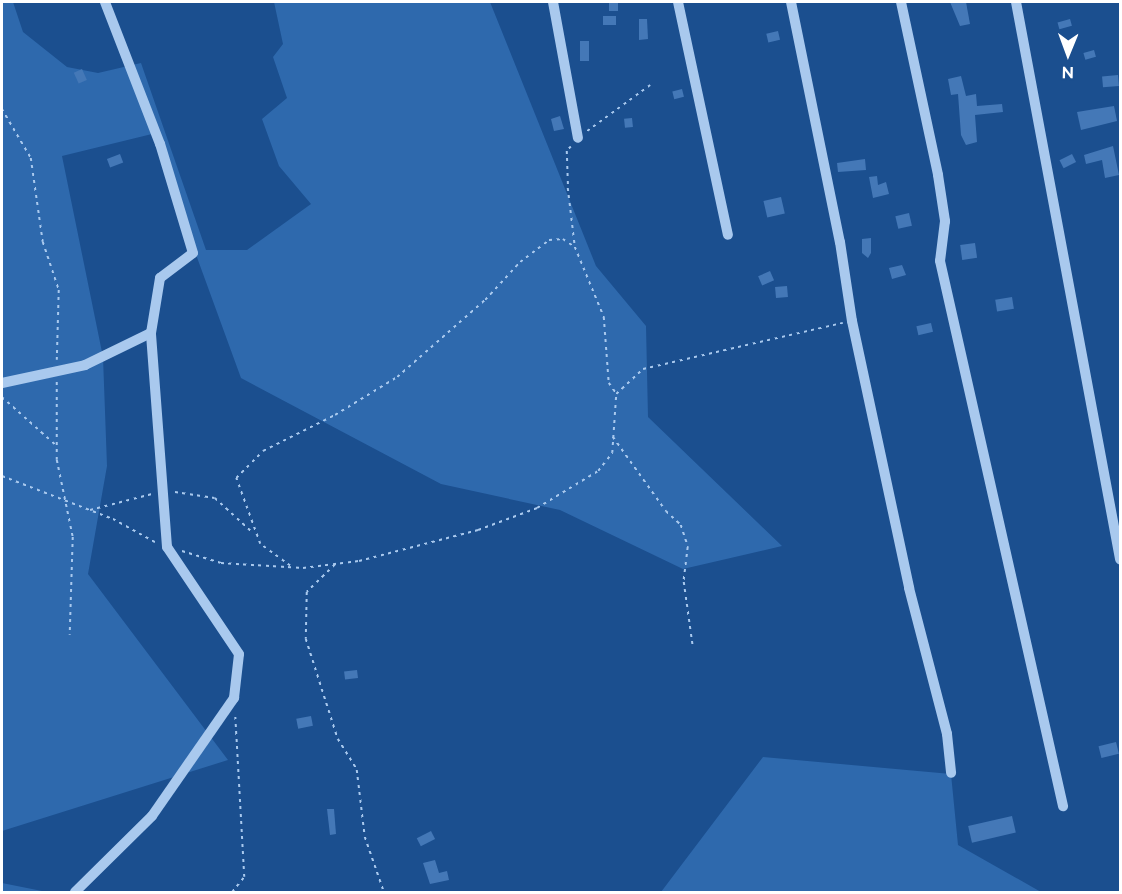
<!DOCTYPE html>
<style>
body{margin:0}
#map{position:relative;width:1122px;height:894px;overflow:hidden;background:#1b4f8f;font-family:Raleway,sans-serif}
div>[style]{position:absolute}
.green>*{inset:0;background:#2e69ad}
.building>*{inset:0;background:#4478b7;transform-origin:0 0}
.path>*{height:1.5px;margin-top:-0.75px;transform-origin:0;background:repeating-linear-gradient(90deg,#a9c9ee 0 3px,transparent 0 7.5px)}
.minor>*{height:10px;margin:-5px;padding:0 5px;transform-origin:5px;border-radius:5px;background:#a9c9ee}
span{translate:-50% -50%;white-space:nowrap;text-align:center;line-height:1.15;-webkit-text-stroke:6px #1b4f8f;paint-order:stroke}
.frame{position:absolute;inset:0;border:3px solid #fff;pointer-events:none}
.north{position:absolute;left:1038px;top:24px;width:60px;height:60px;-webkit-text-stroke:4px #1b4f8f;paint-order:stroke;rotate:181deg;font-size:16px;font-weight:700;line-height:24px;text-align:center;color:#fff}
.north::after{content:'';display:block;margin:auto;width:21px;height:27px;background:#fff;clip-path:polygon(50% 0,100% 100%,50% 72%,0 100%)}
</style>
<div id="map">
<div class="green">
<i style="clip-path:polygon(2px 2px,13px 2px,23px 32px,67px 67px,98px 73px,141px 63px,206px 250px,247px 250px,311px 204px,279px 166px,262px 119px,287px 98px,273px 57px,283px 44px,274px 2px,490px 2px,596px 266px,646px 326px,648px 417px,782px 546px,683px 569px,560px 510px,441px 484px,241px 378px,152px 134px,62px 156px,103px 357px,107px 466px,88px 574px,228px 760px,2px 831px)"></i>
<i style="clip-path:polygon(763px 757px,951px 774px,958px 845px,1041px 892px,661px 892px)"></i>
<i style="clip-path:polygon(2px 883px,47px 892px,2px 892px)"></i>
</div>
<div class="building">
<i style="left:609px;top:2px;width:9px;height:9px"></i>
<i style="clip-path:polygon(950px 2px,966px 2px,970px 24px,960px 26px)"></i>
<i style="left:603px;top:16px;width:13px;height:9px"></i>
<i style="clip-path:polygon(639px 19px,647px 19px,648px 39px,639px 40px)"></i>
<i style="left:1070px;top:19px;width:7px;height:13px;rotate:74deg"></i>
<i style="left:778px;top:31px;width:9px;height:12px;rotate:77deg"></i>
<i style="left:580px;top:41px;width:9px;height:20px"></i>
<i style="left:1094px;top:50px;width:7px;height:11px;rotate:74deg"></i>
<i style="left:82px;top:69px;width:12px;height:9px;rotate:66deg"></i>
<i style="left:1118px;top:75px;width:11px;height:16px;rotate:85deg"></i>
<i style="clip-path:polygon(961px 76px,966px 96px,976px 94px,977px 106px,1002px 104px,1003px 112px,975px 115px,977px 142px,966px 145px,961px 135px,958px 94px,951px 95px,948px 79px)"></i>
<i style="left:682px;top:89px;width:8px;height:10px;rotate:76deg"></i>
<i style="clip-path:polygon(1114px 106px,1117px 121px,1081px 130px,1077px 112px)"></i>
<i style="clip-path:polygon(560px 116px,564px 129px,554px 131px,551px 119px)"></i>
<i style="left:632px;top:118px;width:9px;height:8px;rotate:84deg"></i>
<i style="clip-path:polygon(1113px 146px,1119px 175px,1105px 178px,1102px 160px,1086px 164px,1084px 155px)"></i>
<i style="left:120px;top:154px;width:9px;height:14px;rotate:69deg"></i>
<i style="left:1072px;top:154px;width:9px;height:14px;rotate:63deg"></i>
<i style="clip-path:polygon(865px 159px,866px 170px,838px 172px,837px 163px)"></i>
<i style="clip-path:polygon(877px 176px,878px 185px,886px 182px,889px 194px,873px 198px,869px 177px)"></i>
<i style="left:781px;top:197px;width:17px;height:18px;rotate:77deg"></i>
<i style="left:909px;top:213px;width:13px;height:14px;rotate:77deg"></i>
<i style="clip-path:polygon(871px 238px,871px 253px,868px 258px,862px 253px,862px 239px)"></i>
<i style="left:975px;top:243px;width:15px;height:15px;rotate:82deg"></i>
<i style="clip-path:polygon(902px 265px,906px 275px,892px 279px,889px 268px)"></i>
<i style="left:770px;top:271px;width:10px;height:13px;rotate:66deg"></i>
<i style="left:787px;top:286px;width:11px;height:12px;rotate:85deg"></i>
<i style="left:1012px;top:297px;width:12px;height:17px;rotate:81deg"></i>
<i style="left:931px;top:323px;width:9px;height:15px;rotate:77deg"></i>
<i style="left:357px;top:670px;width:8px;height:13px;rotate:83deg"></i>
<i style="left:311px;top:716px;width:10px;height:15px;rotate:79deg"></i>
<i style="left:1116px;top:742px;width:12px;height:18px;rotate:76deg"></i>
<i style="clip-path:polygon(327px 809px,334px 809px,336px 834px,330px 835px)"></i>
<i style="left:1012px;top:816px;width:17px;height:45px;rotate:77deg"></i>
<i style="left:431px;top:831px;width:9px;height:16px;rotate:63deg"></i>
<i style="clip-path:polygon(435px 860px,439px 873px,447px 871px,449px 880px,430px 884px,423px 863px)"></i>
</div>
<div class="path">
<i style="left:2px;top:109px;width:57px;rotate:59.4deg"></i>
<i style="left:31px;top:158px;width:85px;rotate:81.9deg"></i>
<i style="left:43px;top:242px;width:51px;rotate:71.6deg"></i>
<i style="left:59px;top:290px;width:70px;rotate:91.6deg"></i>
<i style="left:587px;top:131px;width:78px;rotate:-36.1deg"></i>
<i style="left:571px;top:147px;width:6px;rotate:135deg"></i>
<i style="left:567px;top:151px;width:37px;rotate:88deg"></i>
<i style="left:568px;top:188px;width:59px;rotate:83.2deg"></i>
<i style="left:575px;top:247px;width:76px;rotate:67.5deg"></i>
<i style="left:604px;top:317px;width:66px;rotate:85.7deg"></i>
<i style="left:609px;top:383px;width:12px;rotate:55deg"></i>
<i style="left:57px;top:382px;width:78px;rotate:90deg"></i>
<i style="left:57px;top:460px;width:79px;rotate:78.3deg"></i>
<i style="left:73px;top:537px;width:98px;rotate:91.8deg"></i>
<i style="left:2px;top:397px;width:74px;rotate:41.7deg"></i>
<i style="left:613px;top:437px;width:91px;rotate:54.4deg"></i>
<i style="left:666px;top:511px;width:21px;rotate:43deg"></i>
<i style="left:681px;top:525px;width:23px;rotate:72deg"></i>
<i style="left:688px;top:547px;width:35px;rotate:97deg"></i>
<i style="left:684px;top:582px;width:66px;rotate:82.1deg"></i>
<i style="left:2px;top:476px;width:119px;rotate:21.2deg"></i>
<i style="left:113px;top:519px;width:48px;rotate:28.7deg"></i>
<i style="left:175px;top:492px;width:40px;rotate:8.5deg"></i>
<i style="left:215px;top:498px;width:50px;rotate:42.6deg"></i>
<i style="left:90px;top:510px;width:64px;rotate:-14.5deg"></i>
<i style="left:182px;top:551px;width:41px;rotate:17.1deg"></i>
<i style="left:221px;top:563px;width:82px;rotate:3.5deg"></i>
<i style="left:303px;top:568px;width:56px;rotate:-7.1deg"></i>
<i style="left:359px;top:561px;width:123px;rotate:-14.6deg"></i>
<i style="left:478px;top:530px;width:63px;rotate:-20.4deg"></i>
<i style="left:537px;top:508px;width:71px;rotate:-31.2deg"></i>
<i style="left:598px;top:471px;width:23px;rotate:-52deg"></i>
<i style="left:612px;top:453px;width:59px;rotate:-86.1deg"></i>
<i style="left:616px;top:394px;width:37px;rotate:-43deg"></i>
<i style="left:643px;top:369px;width:205px;rotate:-13deg"></i>
<i style="left:335px;top:565px;width:39px;rotate:136deg"></i>
<i style="left:307px;top:592px;width:47px;rotate:91.2deg"></i>
<i style="left:306px;top:639px;width:105px;rotate:72.3deg"></i>
<i style="left:338px;top:739px;width:36px;rotate:58deg"></i>
<i style="left:357px;top:770px;width:67px;rotate:83.2deg"></i>
<i style="left:365px;top:837px;width:58px;rotate:70.9deg"></i>
<i style="left:290px;top:566px;width:37px;rotate:-144deg"></i>
<i style="left:260px;top:544px;width:70px;rotate:-110deg"></i>
<i style="left:236px;top:478px;width:38px;rotate:-45deg"></i>
<i style="left:263px;top:451px;width:80px;rotate:-26.6deg"></i>
<i style="left:335px;top:415px;width:73px;rotate:-31.5deg"></i>
<i style="left:397px;top:377px;width:117px;rotate:-41.2deg"></i>
<i style="left:485px;top:300px;width:52px;rotate:-47.4deg"></i>
<i style="left:520px;top:262px;width:36px;rotate:-37deg"></i>
<i style="left:549px;top:240px;width:14px;rotate:-4deg"></i>
<i style="left:563px;top:239px;width:14px;rotate:34deg"></i>
<i style="left:232px;top:892px;width:19px;rotate:-51deg"></i>
<i style="left:244px;top:877px;width:160px;rotate:-93.2deg"></i>
</div>
<div class="minor">
<i style="left:553px;top:2px;width:138px;rotate:79.6deg"></i>
<i style="left:678px;top:2px;width:238px;rotate:77.9deg"></i>
<i style="left:791px;top:2px;width:245px;rotate:78.5deg"></i>
<i style="left:840px;top:242px;width:80px;rotate:81.4deg"></i>
<i style="left:852px;top:321px;width:273px;rotate:77.9deg"></i>
<i style="left:909px;top:588px;width:151px;rotate:75.4deg"></i>
<i style="left:947px;top:734px;width:39px;rotate:84deg"></i>
<i style="left:901px;top:2px;width:177px;rotate:77.9deg"></i>
<i style="left:938px;top:175px;width:47px;rotate:81.3deg"></i>
<i style="left:945px;top:221px;width:40px;rotate:97.1deg"></i>
<i style="left:940px;top:261px;width:559px;rotate:77.28deg"></i>
<i style="left:1016px;top:2px;width:567px;rotate:79.42deg"></i>
<i style="left:2px;top:383px;width:85px;rotate:-12.2deg"></i>
<i style="left:85px;top:365px;width:73px;rotate:-25.9deg"></i>
<i style="left:75px;top:892px;width:108px;rotate:-44.6deg"></i>
<i style="left:152px;top:816px;width:144px;rotate:-55.2deg"></i>
<i style="left:234px;top:698px;width:44px;rotate:-83.5deg"></i>
<i style="left:239px;top:654px;width:129px;rotate:-123.9deg"></i>
<i style="left:167px;top:547px;width:215px;rotate:-94.3deg"></i>
<i style="left:151px;top:333px;width:56px;rotate:-80.7deg"></i>
<i style="left:160px;top:278px;width:41px;rotate:-37.1deg"></i>
<i style="left:193px;top:253px;width:114px;rotate:-106.8deg"></i>
<i style="left:160px;top:144px;width:152px;rotate:-111.2deg"></i>
</div>
<div class="frame"></div>
<div class="north">N</div>
</div>
